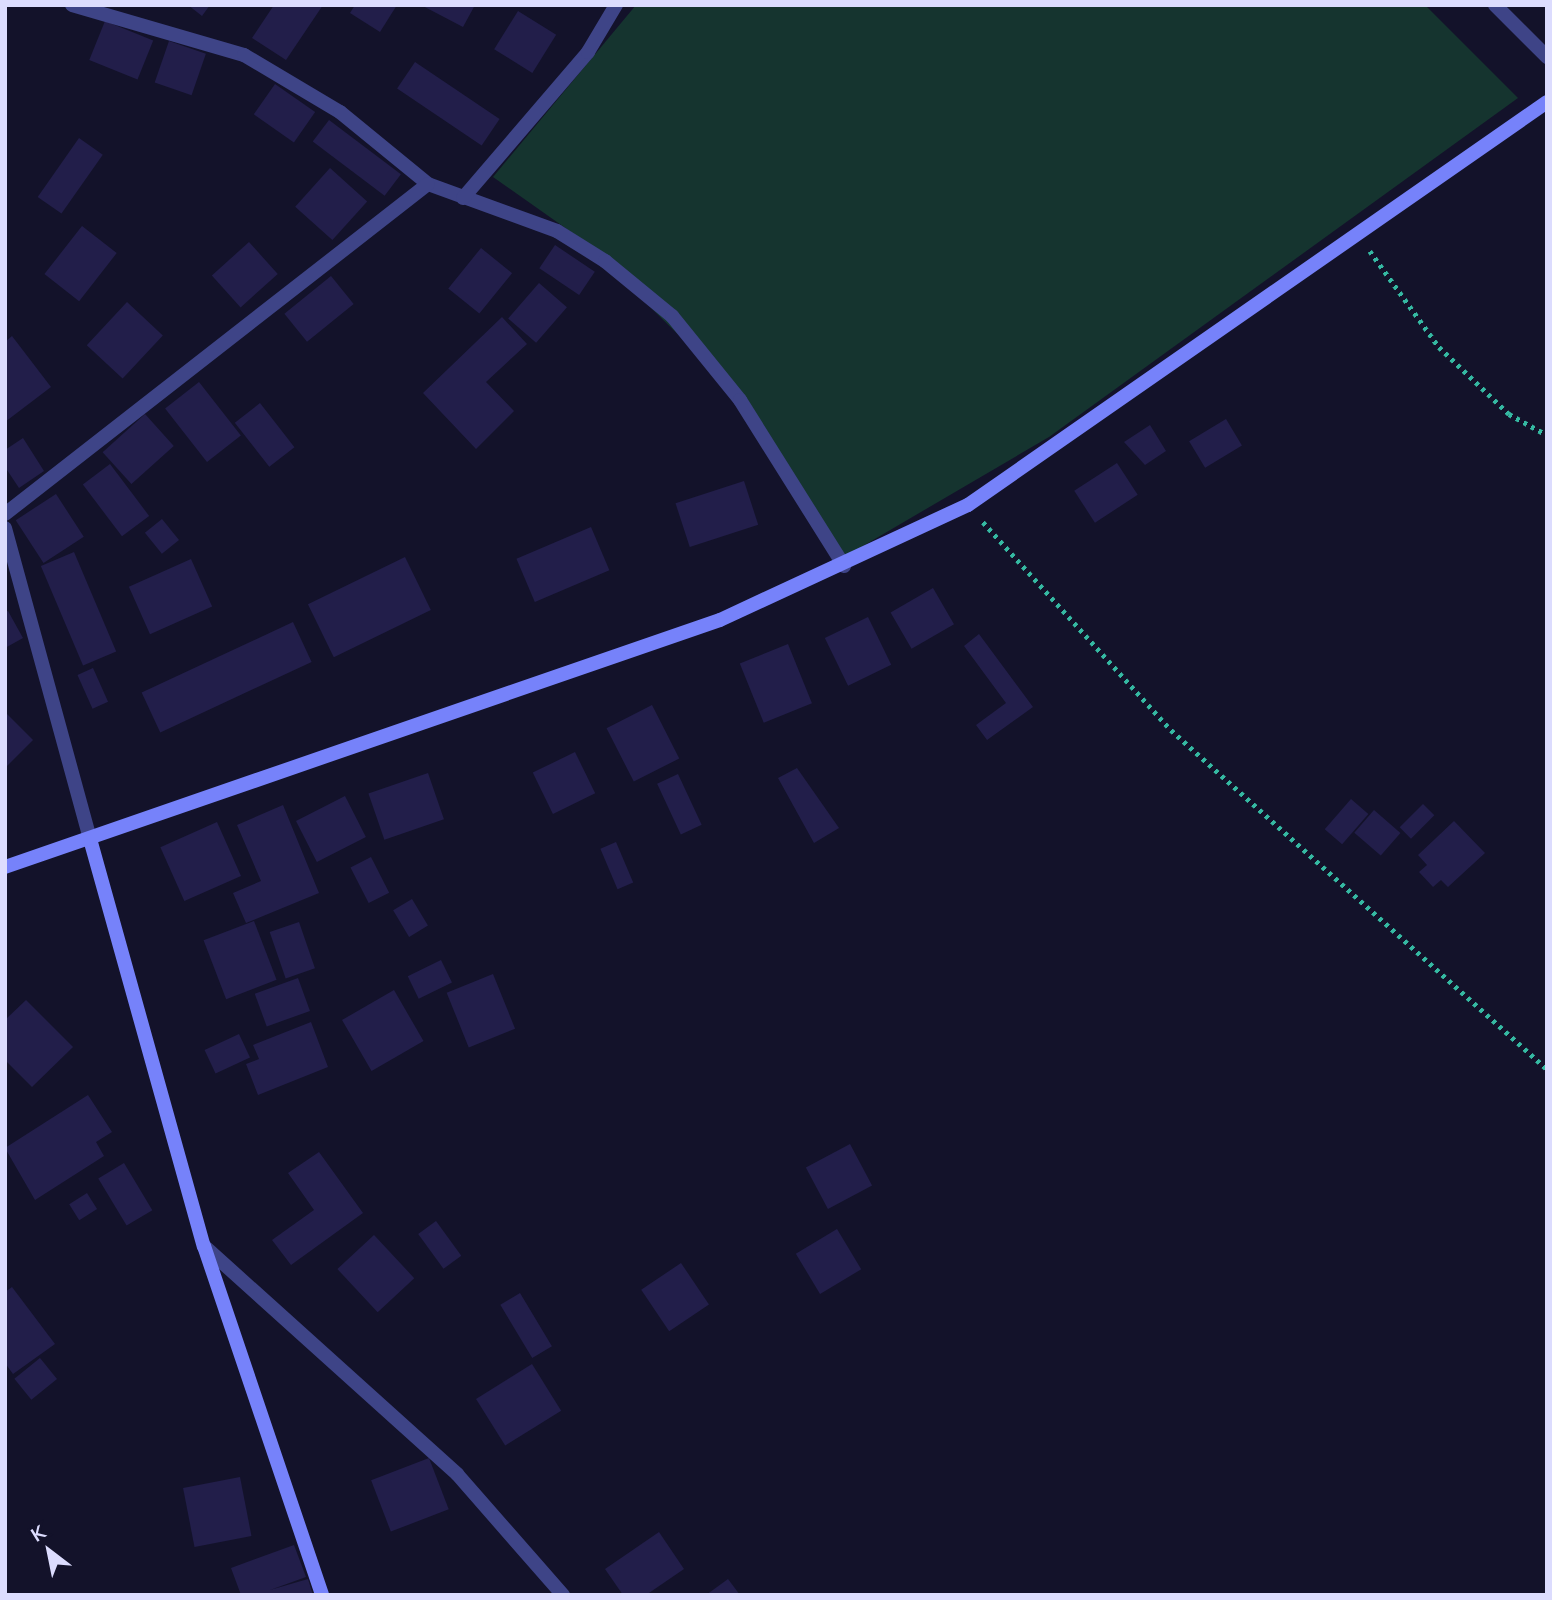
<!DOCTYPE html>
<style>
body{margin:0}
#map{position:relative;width:1552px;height:1600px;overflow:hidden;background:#13122a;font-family:Mulish,sans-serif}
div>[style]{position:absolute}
.green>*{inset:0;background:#15342f}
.building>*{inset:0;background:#221e4a;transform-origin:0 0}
.path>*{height:4.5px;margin-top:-2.25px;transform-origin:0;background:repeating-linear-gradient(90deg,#35b9a2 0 3.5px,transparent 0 8.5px)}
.street>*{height:14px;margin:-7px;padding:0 7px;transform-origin:7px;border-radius:7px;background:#3e4487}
.secondary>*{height:14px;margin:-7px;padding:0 7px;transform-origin:7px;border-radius:7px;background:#7682fa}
span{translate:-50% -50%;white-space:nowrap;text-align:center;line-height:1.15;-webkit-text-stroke:5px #13122a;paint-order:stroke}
.frame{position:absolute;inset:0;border:7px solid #dcdcfe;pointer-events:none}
.north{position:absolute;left:14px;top:1516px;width:70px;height:70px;-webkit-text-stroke:5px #13122a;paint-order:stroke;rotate:328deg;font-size:19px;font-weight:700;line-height:28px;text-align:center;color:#dcdcfe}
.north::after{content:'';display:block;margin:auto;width:24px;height:32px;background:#dcdcfe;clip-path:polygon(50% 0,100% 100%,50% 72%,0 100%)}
</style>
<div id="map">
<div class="green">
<i style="clip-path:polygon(636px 5px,1425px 5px,1518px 98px,1049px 437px,839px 560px,710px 366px,581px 239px,493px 177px)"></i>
</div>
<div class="building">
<i style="clip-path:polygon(188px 5px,210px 5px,202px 16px)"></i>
<i style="clip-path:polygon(274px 5px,323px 5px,286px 60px,252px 38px)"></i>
<i style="clip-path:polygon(355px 5px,397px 5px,380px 32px,350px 13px)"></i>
<i style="clip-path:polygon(421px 5px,475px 5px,463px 27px)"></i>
<i style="left:518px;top:11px;width:45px;height:45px;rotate:32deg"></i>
<i style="left:105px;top:21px;width:52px;height:42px;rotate:22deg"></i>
<i style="left:169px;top:41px;width:39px;height:44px;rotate:19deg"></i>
<i style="left:415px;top:62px;width:102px;height:32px;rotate:34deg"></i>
<i style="left:275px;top:84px;width:49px;height:37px;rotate:35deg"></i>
<i style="left:329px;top:120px;width:90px;height:27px;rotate:37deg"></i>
<i style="left:79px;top:138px;width:29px;height:72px;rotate:35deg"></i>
<i style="left:330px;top:168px;width:50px;height:52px;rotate:42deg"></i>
<i style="left:82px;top:226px;width:44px;height:61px;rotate:38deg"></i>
<i style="left:249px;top:242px;width:43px;height:50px;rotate:48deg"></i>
<i style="left:555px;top:245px;width:48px;height:28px;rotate:34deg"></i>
<i style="left:481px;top:248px;width:40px;height:52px;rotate:39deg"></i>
<i style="left:331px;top:276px;width:36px;height:60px;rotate:51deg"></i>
<i style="left:539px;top:283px;width:37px;height:47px;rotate:41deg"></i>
<i style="left:127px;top:302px;width:49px;height:59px;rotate:43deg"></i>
<i style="clip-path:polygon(502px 317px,527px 344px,486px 382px,514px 411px,476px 449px,423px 393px)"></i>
<i style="clip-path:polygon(12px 336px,51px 387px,5px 422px,5px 342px)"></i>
<i style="left:199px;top:382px;width:68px;height:43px;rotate:52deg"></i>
<i style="left:260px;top:403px;width:56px;height:32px;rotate:52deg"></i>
<i style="left:145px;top:414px;width:43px;height:57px;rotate:48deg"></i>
<i style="left:1226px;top:419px;width:31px;height:43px;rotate:59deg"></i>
<i style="clip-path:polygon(1150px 425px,1166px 451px,1145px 465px,1124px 442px)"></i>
<i style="clip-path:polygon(23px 438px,44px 471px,19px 488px,5px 467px,5px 450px)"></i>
<i style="left:1117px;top:463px;width:38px;height:51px;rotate:57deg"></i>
<i style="left:110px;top:464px;width:65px;height:34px;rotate:53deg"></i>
<i style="left:744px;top:481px;width:46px;height:72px;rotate:72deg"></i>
<i style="left:56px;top:494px;width:51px;height:48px;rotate:57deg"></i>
<i style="left:162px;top:519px;width:27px;height:22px;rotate:51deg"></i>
<i style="left:591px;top:527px;width:47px;height:81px;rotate:67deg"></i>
<i style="left:74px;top:552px;width:108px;height:36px;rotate:67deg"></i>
<i style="left:405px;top:557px;width:59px;height:108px;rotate:64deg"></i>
<i style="left:191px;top:559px;width:52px;height:68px;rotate:66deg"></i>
<i style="left:933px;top:588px;width:42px;height:49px;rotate:60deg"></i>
<i style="clip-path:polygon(8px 611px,23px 638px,5px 648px,5px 612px)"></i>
<i style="left:868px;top:617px;width:53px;height:48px;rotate:64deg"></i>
<i style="left:293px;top:622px;width:44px;height:167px;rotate:65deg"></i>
<i style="clip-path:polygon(979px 634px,1033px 707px,987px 740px,976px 725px,1006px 703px,964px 646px)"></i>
<i style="left:788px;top:644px;width:64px;height:52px;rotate:68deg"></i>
<i style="left:93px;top:668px;width:37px;height:17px;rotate:66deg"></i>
<i style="left:652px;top:705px;width:60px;height:51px;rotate:63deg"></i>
<i style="clip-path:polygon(5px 712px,33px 740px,5px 768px)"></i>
<i style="left:575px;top:752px;width:46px;height:47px;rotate:64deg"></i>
<i style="clip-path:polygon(797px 768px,839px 828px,814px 843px,778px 778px)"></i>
<i style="left:428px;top:773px;width:49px;height:63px;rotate:71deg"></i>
<i style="left:678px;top:774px;width:56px;height:23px;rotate:65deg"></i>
<i style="left:345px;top:796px;width:46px;height:55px;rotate:63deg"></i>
<i style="left:1351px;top:799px;width:23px;height:40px;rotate:41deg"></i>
<i style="left:1423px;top:804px;width:16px;height:33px;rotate:45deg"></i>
<i style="clip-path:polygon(283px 805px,319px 893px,246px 923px,233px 893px,261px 881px,237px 825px)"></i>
<i style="left:1374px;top:810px;width:35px;height:30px;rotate:41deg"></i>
<i style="clip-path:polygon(1454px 821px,1485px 853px,1448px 887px,1441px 880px,1433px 887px,1419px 872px,1427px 865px,1418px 855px)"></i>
<i style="left:217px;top:822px;width:59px;height:62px;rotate:66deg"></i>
<i style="left:616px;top:842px;width:44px;height:17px;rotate:67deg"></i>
<i style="left:371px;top:857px;width:40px;height:23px;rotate:63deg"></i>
<i style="left:412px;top:899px;width:31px;height:22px;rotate:59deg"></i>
<i style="left:254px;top:921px;width:63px;height:54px;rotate:69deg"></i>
<i style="left:299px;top:922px;width:49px;height:31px;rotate:71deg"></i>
<i style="left:441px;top:960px;width:25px;height:37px;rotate:64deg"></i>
<i style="left:493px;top:974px;width:59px;height:50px;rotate:68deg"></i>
<i style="left:298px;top:978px;width:35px;height:46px;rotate:70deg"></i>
<i style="left:394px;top:990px;width:59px;height:60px;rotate:60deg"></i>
<i style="clip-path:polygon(26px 1000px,73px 1047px,32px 1087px,5px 1060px,5px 1020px)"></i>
<i style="clip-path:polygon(311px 1022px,328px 1067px,258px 1095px,246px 1064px,259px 1059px,253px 1045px)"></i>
<i style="left:239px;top:1034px;width:26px;height:38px;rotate:65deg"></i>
<i style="clip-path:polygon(88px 1095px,112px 1132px,96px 1142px,104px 1156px,35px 1200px,5px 1148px)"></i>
<i style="left:850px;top:1144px;width:47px;height:50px;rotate:62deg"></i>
<i style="clip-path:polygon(319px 1152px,363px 1213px,291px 1265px,272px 1240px,314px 1210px,288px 1173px)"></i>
<i style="left:124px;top:1163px;width:55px;height:30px;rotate:59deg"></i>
<i style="left:87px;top:1193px;width:19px;height:21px;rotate:58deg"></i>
<i style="left:436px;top:1221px;width:43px;height:22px;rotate:54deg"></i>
<i style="left:837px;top:1229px;width:47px;height:48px;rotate:59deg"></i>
<i style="left:374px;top:1235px;width:59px;height:50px;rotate:47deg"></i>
<i style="left:681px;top:1263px;width:50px;height:48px;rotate:56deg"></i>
<i style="clip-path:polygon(12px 1287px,55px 1344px,13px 1374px,5px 1363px,5px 1292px)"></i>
<i style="left:520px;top:1293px;width:62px;height:23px;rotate:59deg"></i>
<i style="left:40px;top:1358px;width:27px;height:33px;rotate:51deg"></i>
<i style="left:532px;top:1364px;width:55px;height:66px;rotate:58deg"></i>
<i style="left:429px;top:1458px;width:55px;height:62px;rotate:69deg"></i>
<i style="left:240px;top:1477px;width:60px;height:58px;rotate:79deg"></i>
<i style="clip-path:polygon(659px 1532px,684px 1569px,646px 1595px,623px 1595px,605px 1569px)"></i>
<i style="clip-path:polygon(294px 1545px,306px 1577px,270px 1590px,308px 1579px,313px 1595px,241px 1595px,231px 1568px)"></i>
<i style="clip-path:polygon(728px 1579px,740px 1595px,706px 1595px)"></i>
</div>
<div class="path">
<i style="left:1370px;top:251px;width:118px;rotate:54.3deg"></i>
<i style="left:1439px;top:347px;width:97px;rotate:43.7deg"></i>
<i style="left:1509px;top:414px;width:43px;rotate:28.9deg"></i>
<i style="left:983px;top:522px;width:280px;rotate:47.9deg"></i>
<i style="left:1171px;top:730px;width:506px;rotate:42.04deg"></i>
</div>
<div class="street">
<i style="left:72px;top:5px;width:179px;rotate:16.2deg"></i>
<i style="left:244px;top:55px;width:112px;rotate:30.7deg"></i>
<i style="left:340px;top:112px;width:114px;rotate:39.3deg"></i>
<i style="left:428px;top:184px;width:137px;rotate:20deg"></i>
<i style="left:557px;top:231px;width:57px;rotate:32deg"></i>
<i style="left:605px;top:261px;width:87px;rotate:39.4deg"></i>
<i style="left:672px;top:316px;width:108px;rotate:51deg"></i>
<i style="left:740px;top:400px;width:196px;rotate:57.9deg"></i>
<i style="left:1495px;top:5px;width:74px;rotate:45deg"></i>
<i style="left:463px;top:198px;width:192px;rotate:-49.4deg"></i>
<i style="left:588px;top:52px;width:55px;rotate:-59.2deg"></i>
<i style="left:5px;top:514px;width:536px;rotate:-37.96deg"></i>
<i style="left:5px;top:528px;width:322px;rotate:74.7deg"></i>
<i style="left:204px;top:1246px;width:341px;rotate:42deg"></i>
<i style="left:457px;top:1474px;width:161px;rotate:48.8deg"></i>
</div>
<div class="secondary">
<i style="left:90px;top:839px;width:423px;rotate:74.4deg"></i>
<i style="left:204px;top:1246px;width:368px;rotate:71.3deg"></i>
<i style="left:5px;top:867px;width:756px;rotate:-19.06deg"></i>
<i style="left:720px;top:620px;width:273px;rotate:-24.9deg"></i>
<i style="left:968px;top:505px;width:705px;rotate:-34.84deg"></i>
</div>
<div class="frame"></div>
<div class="north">K</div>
</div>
